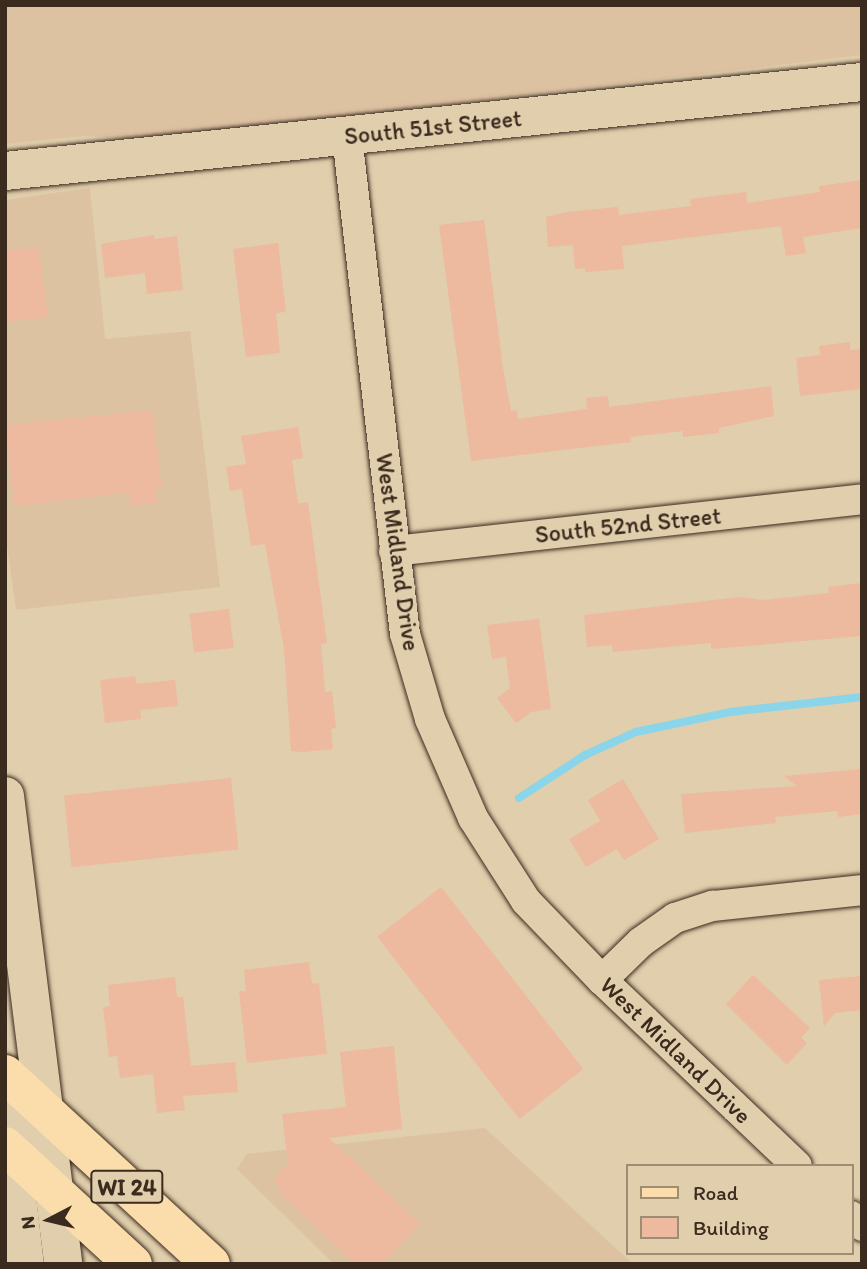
<!DOCTYPE html>
<style>
body{margin:0}
#map{position:relative;width:867px;height:1269px;overflow:hidden;background:#e0ceac;font-family:Itim,sans-serif}
div>[style]{position:absolute}
.built>*{inset:0;background:#ddc2a2}
.stream>*{height:8px;margin:-4px;padding:0 4px;transform-origin:4px;border-radius:4px;background:#8ad5ea}
.building>*{inset:0;background:#edb99f;transform-origin:0 0}
.roads{filter:drop-shadow(0 0 2px #3b2a1e) drop-shadow(0 0 2px #3b2a1e)}
.street>*{height:30px;margin:-15px;padding:0 15px;transform-origin:15px;border-radius:15px;background:#e0ceac}
.secondary>*{height:38px;margin:-19px;padding:0 19px;transform-origin:19px;border-radius:19px;background:#e0ceac}
.primary>*{height:38px;margin:-19px;padding:0 19px;transform-origin:19px;border-radius:19px;background:#fbddab}
span{translate:-50% -50%;white-space:nowrap;text-align:center;line-height:1.15;-webkit-text-stroke:7px #e0ceac;paint-order:stroke}
.shield-label span{padding:2px 5px;background:#e0ceac;border:2px solid;border-radius:5px;-webkit-text-stroke-width:0}
.shield-label{font-size:23px;color:#3b2a1e;font-weight:700}
.street-label{font-size:24px;color:#3b2a1e}
.frame{position:absolute;inset:0;border:7px solid #3b2a1e;pointer-events:none}
.legend{position:absolute;left:626px;top:1164px;width:228px;height:91px;box-sizing:border-box;background:#e0ceac;border:2px solid #9e8c73;margin:0;padding:9px 12px;list-style:none;font-size:21px;color:#3b2a1e}
.legend li{display:flex;align-items:center;gap:14px;height:35px}
.legend b{width:35px;border:2px solid #9e8c73}
.north{position:absolute;left:14px;top:1185px;width:70px;height:70px;-webkit-text-stroke:5px #e0ceac;paint-order:stroke;rotate:263deg;font-size:19px;font-weight:700;line-height:28px;text-align:center;color:#3b2a1e}
.north::after{content:'';display:block;margin:auto;width:24px;height:32px;background:#3b2a1e;clip-path:polygon(50% 0,100% 100%,50% 72%,0 100%)}
</style>
<div id="map">
<div class="built">
<i style="clip-path:polygon(5px 5px,862px 5px,862px 55px,154px 139px,84px 136px,5px 144px)"></i>
<i style="clip-path:polygon(90px 188px,105px 339px,190px 331px,220px 587px,16px 610px,5px 531px,5px 200px)"></i>
<i style="clip-path:polygon(485px 1128px,633px 1264px,334px 1264px,237px 1169px,247px 1154px)"></i>
</div>
<div class="stream">
<i style="left:519px;top:798px;width:79px;rotate:-33.1deg"></i>
<i style="left:585px;top:755px;width:56px;rotate:-24.3deg"></i>
<i style="left:636px;top:732px;width:96px;rotate:-12deg"></i>
<i style="left:730px;top:712px;width:133px;rotate:-6.5deg"></i>
</div>
<div class="building">
<i style="clip-path:polygon(862px 180px,862px 228px,803px 237px,806px 253px,786px 256px,781px 226px,622px 246px,624px 269px,585px 272px,585px 268px,575px 269px,573px 245px,548px 247px,546px 217px,567px 212px,618px 207px,619px 215px,691px 206px,690px 199px,746px 192px,747px 203px,820px 192px,819px 186px)"></i>
<i style="clip-path:polygon(484px 220px,503px 368px,511px 411px,517px 410px,518px 419px,587px 409px,586px 398px,608px 396px,609px 407px,771px 386px,774px 416px,719px 428px,719px 433px,683px 437px,683px 431px,630px 437px,631px 442px,471px 461px,439px 225px)"></i>
<i style="clip-path:polygon(154px 235px,154px 239px,177px 236px,183px 290px,147px 294px,145px 273px,105px 278px,101px 244px)"></i>
<i style="clip-path:polygon(278px 243px,286px 312px,276px 313px,280px 353px,246px 357px,233px 249px)"></i>
<i style="clip-path:polygon(38px 247px,48px 317px,5px 322px,5px 251px)"></i>
<i style="clip-path:polygon(850px 342px,850px 350px,862px 349px,862px 389px,800px 396px,796px 358px,820px 355px,819px 346px)"></i>
<i style="clip-path:polygon(152px 410px,162px 487px,155px 488px,157px 503px,131px 506px,129px 492px,15px 506px,5px 425px)"></i>
<i style="clip-path:polygon(298px 427px,303px 458px,292px 460px,298px 504px,308px 502px,327px 643px,321px 644px,325px 692px,332px 691px,336px 728px,331px 729px,333px 749px,304px 752px,291px 751px,284px 649px,265px 544px,251px 546px,242px 489px,230px 491px,226px 467px,246px 464px,241px 436px)"></i>
<i style="clip-path:polygon(862px 583px,862px 636px,711px 649px,711px 643px,613px 652px,612px 645px,587px 647px,584px 615px,740px 597px,763px 600px,829px 593px,828px 587px)"></i>
<i style="left:229px;top:609px;width:39px;height:40px;rotate:83deg"></i>
<i style="clip-path:polygon(539px 619px,551px 709px,531px 712px,516px 723px,497px 698px,510px 688px,506px 657px,492px 659px,487px 625px)"></i>
<i style="clip-path:polygon(135px 676px,136px 684px,175px 680px,178px 706px,140px 710px,141px 719px,105px 723px,100px 680px)"></i>
<i style="clip-path:polygon(862px 769px,862px 814px,838px 817px,837px 811px,775px 817px,776px 823px,685px 833px,681px 794px,797px 786px,784px 776px)"></i>
<i style="left:231px;top:778px;width:72px;height:168px;rotate:84deg"></i>
<i style="clip-path:polygon(623px 779px,659px 839px,624px 860px,617px 849px,586px 867px,569px 839px,600px 821px,588px 800px)"></i>
<i style="left:441px;top:887px;width:231px;height:81px;rotate:52deg"></i>
<i style="clip-path:polygon(309px 962px,312px 984px,319px 983px,327px 1054px,247px 1063px,239px 991px,246px 991px,244px 970px)"></i>
<i style="clip-path:polygon(753px 975px,810px 1028px,801px 1038px,807px 1043px,787px 1065px,726px 1004px)"></i>
<i style="clip-path:polygon(862px 976px,862px 1010px,835px 1013px,824px 1026px,819px 980px)"></i>
<i style="clip-path:polygon(175px 977px,177px 997px,183px 997px,191px 1066px,235px 1062px,238px 1092px,183px 1096px,185px 1110px,157px 1113px,153px 1074px,120px 1078px,117px 1056px,109px 1057px,103px 1007px,110px 1006px,108px 985px)"></i>
<i style="clip-path:polygon(394px 1046px,402px 1129px,329px 1138px,420px 1224px,382px 1264px,355px 1264px,278px 1191px,281px 1188px,273px 1180px,288px 1164px,282px 1114px,346px 1107px,340px 1052px)"></i>
</div>
<div class="roads">
<div class="street">
<i style="left:347px;top:136px;width:501px;rotate:83.36deg"></i>
<i style="left:405px;top:634px;width:89px;rotate:73.6deg"></i>
<i style="left:430px;top:719px;width:108px;rotate:66.5deg"></i>
<i style="left:473px;top:818px;width:98px;rotate:57.4deg"></i>
<i style="left:526px;top:901px;width:110px;rotate:46.1deg"></i>
<i style="left:602px;top:980px;width:269px;rotate:43.6deg"></i>
<i style="left:394px;top:551px;width:471px;rotate:-6.3deg"></i>
<i style="left:602px;top:980px;width:54px;rotate:-44.3deg"></i>
<i style="left:641px;top:942px;width:42px;rotate:-35.2deg"></i>
<i style="left:675px;top:918px;width:40px;rotate:-18deg"></i>
<i style="left:713px;top:906px;width:150px;rotate:-6.1deg"></i>
<i style="left:851px;top:1216px;width:15px;rotate:42deg"></i>
</div>
<div class="secondary">
<i style="left:5px;top:171px;width:862px;rotate:-5.93deg"></i>
<i style="left:5px;top:796px;width:472px;rotate:82.9deg"></i>
<i style="left:5px;top:1095px;width:170px;rotate:83.3deg"></i>
</div>
<div class="primary">
<i style="left:5px;top:1074px;width:280px;rotate:42.7deg"></i>
<i style="left:5px;top:1146px;width:174px;rotate:42.7deg"></i>
</div>
</div>
<div class="shield-label">
<span style="left:127px;top:1187px">WI 24</span>
</div>
<div class="street-label">
<span style="left:433px;top:127px;rotate:-6deg">South 51st Street</span>
<span style="left:628px;top:525px;rotate:-6deg">South 52nd Street</span>
<span style="left:398px;top:552px;rotate:82deg">West Midland Drive</span>
<span style="left:676px;top:1050px;rotate:44deg">West Midland Drive</span>
</div>
<div class="frame"></div>
<ul class="legend">
<li><b style="height:9px;background:#fbddab"></b>Road</li>
<li><b style="height:19px;background:#edb99f"></b>Building</li>
</ul>
<div class="north">N</div>
</div>
